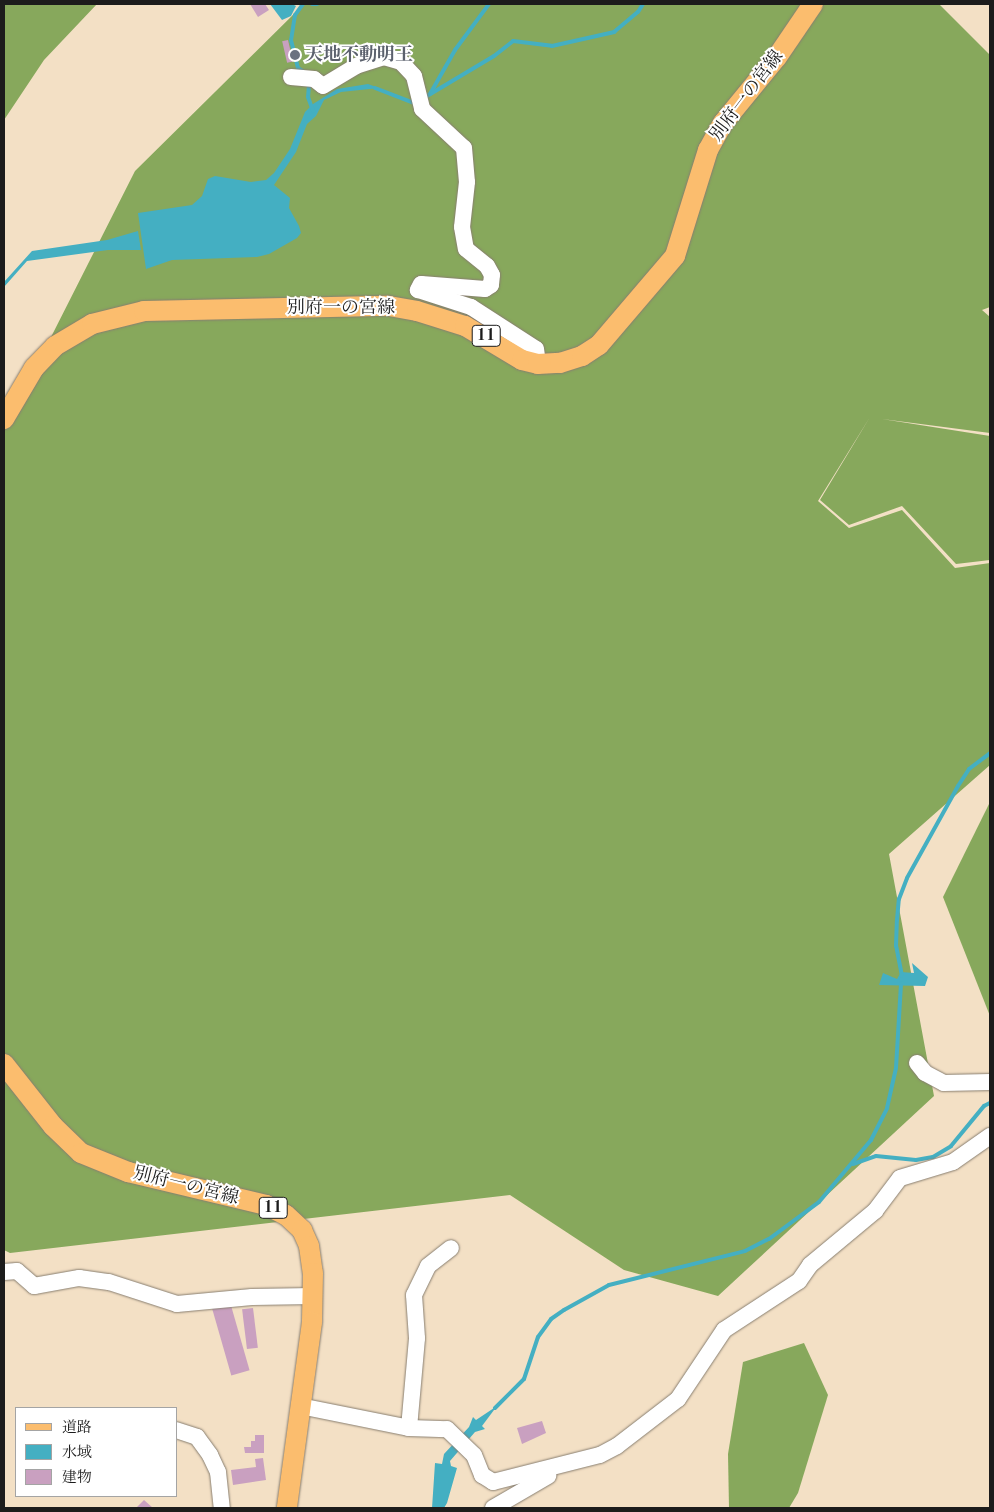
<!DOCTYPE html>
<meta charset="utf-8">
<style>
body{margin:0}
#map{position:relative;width:994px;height:1512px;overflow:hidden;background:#f3e0c5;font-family:"Old Standard TT","Noto Serif JP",serif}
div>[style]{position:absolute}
.forest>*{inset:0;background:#87a85c}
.water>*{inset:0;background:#44afc2}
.stream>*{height:4px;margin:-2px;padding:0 2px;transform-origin:2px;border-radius:2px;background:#44afc2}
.building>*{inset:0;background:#c9a0c0;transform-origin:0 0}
.roads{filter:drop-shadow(0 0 1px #887e70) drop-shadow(0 0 1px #887e70)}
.minor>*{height:16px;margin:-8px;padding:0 8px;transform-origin:8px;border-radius:8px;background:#fff}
.major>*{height:20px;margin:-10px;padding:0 10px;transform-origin:10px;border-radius:10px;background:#fbbd6e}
.dots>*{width:14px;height:14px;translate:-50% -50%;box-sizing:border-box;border:2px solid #fff;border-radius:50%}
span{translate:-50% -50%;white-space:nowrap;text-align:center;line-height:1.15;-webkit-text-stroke:4px #fff;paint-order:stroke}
.shield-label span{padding:1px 4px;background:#fff;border:1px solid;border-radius:4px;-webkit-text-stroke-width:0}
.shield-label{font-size:16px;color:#1c1c1c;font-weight:700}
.worship-label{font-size:18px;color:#5b616d;font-weight:700}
.left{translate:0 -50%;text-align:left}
.street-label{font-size:18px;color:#1c1c1c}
.frame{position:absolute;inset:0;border:5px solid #1c1c1c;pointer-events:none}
.legend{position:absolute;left:15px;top:1407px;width:162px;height:90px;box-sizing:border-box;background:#fff;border:1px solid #a4a4a4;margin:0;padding:6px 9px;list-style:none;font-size:15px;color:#1c1c1c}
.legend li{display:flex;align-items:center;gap:10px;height:25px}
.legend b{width:25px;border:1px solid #a4a4a4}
</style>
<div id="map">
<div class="forest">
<i style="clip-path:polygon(4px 4px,97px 4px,44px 60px,4px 120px)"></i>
<i style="clip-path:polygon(304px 4px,939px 4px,990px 55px,990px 307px,982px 310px,990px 317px,990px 433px,882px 419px,990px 436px,990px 560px,956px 564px,902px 506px,849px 525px,820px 500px,870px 417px,818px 501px,849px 528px,902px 510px,955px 568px,990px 563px,990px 765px,889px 854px,934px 1096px,718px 1296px,624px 1270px,510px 1195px,10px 1253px,4px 1250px,4px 430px,135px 171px)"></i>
<i style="clip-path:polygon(990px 802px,990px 1016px,943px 897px)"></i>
<i style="clip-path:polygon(804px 1343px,828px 1395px,798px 1493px,789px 1508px,729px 1508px,728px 1454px,743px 1362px)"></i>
</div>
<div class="water">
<i style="clip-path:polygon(270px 4px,292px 4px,296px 6px,291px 16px,282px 20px)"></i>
<i style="clip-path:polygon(368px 84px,379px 88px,341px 92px,324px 100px,316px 116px,307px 124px,296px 152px,274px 185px,290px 198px,289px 208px,299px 226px,301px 233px,297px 238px,269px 254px,257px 257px,172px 260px,146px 269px,138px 213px,192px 205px,202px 196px,208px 179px,215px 176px,251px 182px,266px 180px,274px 173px,290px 149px,305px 112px,313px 104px,337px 89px)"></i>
<i style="clip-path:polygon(138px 231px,141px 250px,108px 250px,27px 261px,4px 287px,4px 282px,32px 251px,107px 240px)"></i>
<i style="clip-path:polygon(912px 963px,928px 977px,925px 986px,879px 985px,883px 973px,897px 979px,901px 972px,914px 973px)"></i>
<i style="clip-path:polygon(497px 1406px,482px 1426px,485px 1429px,475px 1432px,450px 1461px,451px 1466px,457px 1468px,447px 1503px,444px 1508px,432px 1508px,435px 1463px,442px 1464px,444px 1454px,469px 1427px,473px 1417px,476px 1420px)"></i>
</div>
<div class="stream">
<i style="left:303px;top:4px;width:14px;rotate:126deg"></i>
<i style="left:295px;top:15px;width:25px;rotate:99deg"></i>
<i style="left:291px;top:40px;width:29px;rotate:76deg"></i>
<i style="left:298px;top:68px;width:7px;rotate:34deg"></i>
<i style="left:312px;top:4px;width:5px"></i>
<i style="left:309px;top:84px;width:13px;rotate:94deg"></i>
<i style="left:308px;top:97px;width:15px;rotate:70deg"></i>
<i style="left:375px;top:88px;width:40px;rotate:21deg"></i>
<i style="left:430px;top:94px;width:51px;rotate:-60.4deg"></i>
<i style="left:455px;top:50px;width:57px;rotate:-53.5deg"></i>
<i style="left:427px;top:96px;width:78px;rotate:-30.8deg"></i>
<i style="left:494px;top:56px;width:24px;rotate:-38deg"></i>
<i style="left:513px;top:41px;width:39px;rotate:7deg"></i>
<i style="left:552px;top:46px;width:64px;rotate:-12.7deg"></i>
<i style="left:614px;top:32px;width:31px;rotate:-40deg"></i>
<i style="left:638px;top:12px;width:9px;rotate:-58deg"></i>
<i style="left:902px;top:976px;width:31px;rotate:-101deg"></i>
<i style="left:896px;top:946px;width:26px;rotate:-88deg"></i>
<i style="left:897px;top:920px;width:21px;rotate:-85deg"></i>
<i style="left:899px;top:899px;width:22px;rotate:-69deg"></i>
<i style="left:907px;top:878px;width:105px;rotate:-61deg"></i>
<i style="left:958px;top:786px;width:20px;rotate:-57deg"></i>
<i style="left:969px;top:769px;width:26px;rotate:-37deg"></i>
<i style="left:853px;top:1164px;width:24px;rotate:-19deg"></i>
<i style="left:876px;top:1156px;width:40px;rotate:5.7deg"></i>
<i style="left:916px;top:1160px;width:17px;rotate:-10deg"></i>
<i style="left:933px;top:1157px;width:21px;rotate:-31deg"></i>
<i style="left:951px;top:1146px;width:52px;rotate:-50.5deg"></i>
<i style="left:984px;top:1106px;width:7px;rotate:-27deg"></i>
<i style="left:495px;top:1408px;width:41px;rotate:-45deg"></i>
<i style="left:524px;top:1379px;width:44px;rotate:-71.6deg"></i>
<i style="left:538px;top:1337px;width:22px;rotate:-54deg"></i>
<i style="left:551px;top:1319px;width:16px;rotate:-35deg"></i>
<i style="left:564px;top:1310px;width:51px;rotate:-29.1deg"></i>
<i style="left:609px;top:1285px;width:140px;rotate:-14deg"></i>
<i style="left:745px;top:1251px;width:27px;rotate:-27deg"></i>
<i style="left:769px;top:1239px;width:62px;rotate:-36.5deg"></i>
<i style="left:819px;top:1202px;width:81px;rotate:-50deg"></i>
<i style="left:871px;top:1140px;width:36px;rotate:-63deg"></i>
<i style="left:887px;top:1108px;width:41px;rotate:-77.3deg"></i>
<i style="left:896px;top:1068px;width:85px;rotate:-86.6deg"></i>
</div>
<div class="building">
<i style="clip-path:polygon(250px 4px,265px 4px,269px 10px,258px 17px)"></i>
<i style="left:288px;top:40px;width:22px;height:6px;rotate:77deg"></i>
<i style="left:230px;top:1302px;width:71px;height:19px;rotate:74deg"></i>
<i style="left:253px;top:1308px;width:40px;height:11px;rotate:83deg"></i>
<i style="clip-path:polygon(542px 1421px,546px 1433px,522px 1444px,517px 1428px)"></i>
<i style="clip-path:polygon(255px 1435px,264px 1435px,264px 1453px,245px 1453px,244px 1447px,251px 1447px,251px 1441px,255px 1441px)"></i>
<i style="clip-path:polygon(263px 1458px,266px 1480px,233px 1485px,231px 1470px,256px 1467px,255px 1459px)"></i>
<i style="clip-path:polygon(144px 1500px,153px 1508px,136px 1508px)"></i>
</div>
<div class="roads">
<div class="minor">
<i style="left:291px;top:77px;width:23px;rotate:5deg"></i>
<i style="left:314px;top:79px;width:11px;rotate:38deg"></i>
<i style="left:323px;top:86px;width:39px;rotate:-31deg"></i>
<i style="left:356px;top:66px;width:29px;rotate:-18deg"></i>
<i style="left:384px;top:57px;width:18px;rotate:16deg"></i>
<i style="left:401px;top:62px;width:19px;rotate:47deg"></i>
<i style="left:414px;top:76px;width:34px;rotate:76deg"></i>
<i style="left:422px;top:109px;width:57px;rotate:42.9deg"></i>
<i style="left:464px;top:148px;width:34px;rotate:85deg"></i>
<i style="left:467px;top:182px;width:45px;rotate:96.3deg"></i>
<i style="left:462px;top:227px;width:22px;rotate:80deg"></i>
<i style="left:466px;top:249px;width:27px;rotate:39deg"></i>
<i style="left:487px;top:266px;width:10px;rotate:61deg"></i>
<i style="left:492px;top:275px;width:10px;rotate:96deg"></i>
<i style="left:491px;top:285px;width:7px;rotate:146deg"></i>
<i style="left:485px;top:289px;width:64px;rotate:-175.5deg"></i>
<i style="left:421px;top:284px;width:7px;rotate:117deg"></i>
<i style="left:418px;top:290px;width:56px;rotate:17.8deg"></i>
<i style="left:471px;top:307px;width:77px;rotate:32.9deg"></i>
<i style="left:536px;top:349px;width:15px;rotate:82deg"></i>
<i style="left:917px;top:1063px;width:13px;rotate:51deg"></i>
<i style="left:925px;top:1073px;width:21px;rotate:28deg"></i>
<i style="left:944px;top:1083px;width:46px;rotate:-1.2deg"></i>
<i style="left:4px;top:1272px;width:13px;rotate:-4deg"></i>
<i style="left:17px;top:1271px;width:23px;rotate:41deg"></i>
<i style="left:34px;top:1286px;width:46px;rotate:-10.1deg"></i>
<i style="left:79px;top:1278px;width:30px;rotate:8deg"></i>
<i style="left:109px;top:1282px;width:71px;rotate:17.9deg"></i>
<i style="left:177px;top:1304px;width:75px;rotate:-5.3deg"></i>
<i style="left:252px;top:1297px;width:61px;rotate:-0.9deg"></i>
<i style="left:300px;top:1406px;width:111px;rotate:11.4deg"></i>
<i style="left:409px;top:1428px;width:38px;rotate:2deg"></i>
<i style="left:447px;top:1429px;width:37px;rotate:44deg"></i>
<i style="left:474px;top:1455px;width:22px;rotate:68deg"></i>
<i style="left:482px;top:1475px;width:13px;rotate:32deg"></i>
<i style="left:493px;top:1482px;width:110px;rotate:-14.2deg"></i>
<i style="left:600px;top:1455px;width:19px;rotate:-28deg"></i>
<i style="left:617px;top:1446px;width:77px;rotate:-37.6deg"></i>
<i style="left:678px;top:1399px;width:83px;rotate:-56.3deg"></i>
<i style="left:724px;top:1330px;width:90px;rotate:-33.2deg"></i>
<i style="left:799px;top:1281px;width:19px;rotate:-55deg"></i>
<i style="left:810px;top:1265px;width:85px;rotate:-39.7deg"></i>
<i style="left:875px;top:1211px;width:41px;rotate:-52.9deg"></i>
<i style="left:900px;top:1178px;width:55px;rotate:-16.8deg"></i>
<i style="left:953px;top:1162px;width:45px;rotate:-35.1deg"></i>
<i style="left:409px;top:1428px;width:90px;rotate:-84.9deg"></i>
<i style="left:417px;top:1338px;width:43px;rotate:-94deg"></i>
<i style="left:414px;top:1295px;width:32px;rotate:-64deg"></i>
<i style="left:428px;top:1266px;width:29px;rotate:-38deg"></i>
<i style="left:176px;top:1430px;width:22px;rotate:18deg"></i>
<i style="left:197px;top:1437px;width:22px;rotate:54deg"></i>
<i style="left:210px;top:1455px;width:19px;rotate:65deg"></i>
<i style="left:218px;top:1472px;width:36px;rotate:84deg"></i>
<i style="left:493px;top:1508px;width:64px;rotate:-30.2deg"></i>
</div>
<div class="major">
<i style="left:4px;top:419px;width:59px;rotate:-59.5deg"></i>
<i style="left:34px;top:368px;width:30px;rotate:-46deg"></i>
<i style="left:55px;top:346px;width:43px;rotate:-30.7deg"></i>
<i style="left:92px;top:324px;width:54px;rotate:-14deg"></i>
<i style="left:144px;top:311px;width:245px;rotate:-1.2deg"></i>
<i style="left:389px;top:306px;width:28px;rotate:10deg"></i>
<i style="left:417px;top:311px;width:50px;rotate:17.4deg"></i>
<i style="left:465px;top:326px;width:66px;rotate:30.8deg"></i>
<i style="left:522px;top:360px;width:16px;rotate:14deg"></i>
<i style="left:538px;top:364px;width:22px;rotate:-3deg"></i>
<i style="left:560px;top:363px;width:23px;rotate:-18deg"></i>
<i style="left:582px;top:356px;width:20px;rotate:-33deg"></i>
<i style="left:599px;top:345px;width:117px;rotate:-49.5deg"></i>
<i style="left:675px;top:256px;width:111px;rotate:-72.7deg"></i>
<i style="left:708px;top:150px;width:31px;rotate:-61deg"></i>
<i style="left:723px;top:123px;width:85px;rotate:-50.7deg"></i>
<i style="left:777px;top:57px;width:64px;rotate:-55.8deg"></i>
<i style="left:4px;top:1064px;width:79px;rotate:51.7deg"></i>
<i style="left:53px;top:1126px;width:39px;rotate:44deg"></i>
<i style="left:81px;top:1153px;width:51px;rotate:22deg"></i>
<i style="left:128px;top:1172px;width:142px;rotate:13.4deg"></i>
<i style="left:266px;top:1205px;width:22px;rotate:27deg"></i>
<i style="left:286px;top:1215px;width:22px;rotate:43deg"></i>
<i style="left:302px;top:1230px;width:17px;rotate:66deg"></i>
<i style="left:309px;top:1246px;width:27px;rotate:82deg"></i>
<i style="left:313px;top:1273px;width:49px;rotate:91.2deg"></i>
<i style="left:312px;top:1322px;width:188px;rotate:97.7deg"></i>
</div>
</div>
<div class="dots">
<i style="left:295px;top:55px;background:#6b7280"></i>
</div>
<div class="shield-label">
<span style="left:486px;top:336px">11</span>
<span style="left:273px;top:1208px">11</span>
</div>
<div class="worship-label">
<span class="left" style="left:305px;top:55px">天地不動明王</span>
</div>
<div class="street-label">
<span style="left:747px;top:96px;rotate:-53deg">別府一の宮線</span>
<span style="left:341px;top:308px">別府一の宮線</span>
<span style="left:186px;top:1186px;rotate:14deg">別府一の宮線</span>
</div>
<div class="frame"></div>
<ul class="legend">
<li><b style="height:6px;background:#fbbd6e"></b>道路</li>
<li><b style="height:14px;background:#44afc2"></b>水域</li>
<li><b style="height:14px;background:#c9a0c0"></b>建物</li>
</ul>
</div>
